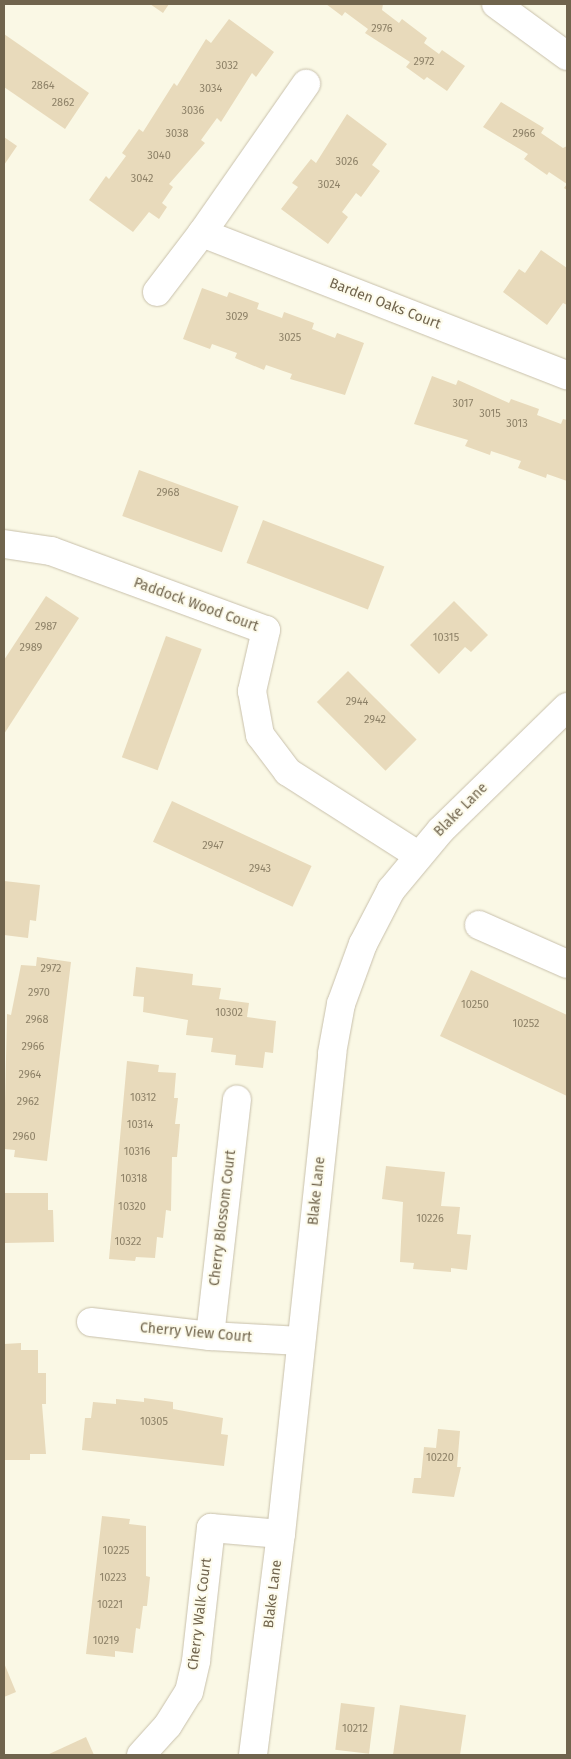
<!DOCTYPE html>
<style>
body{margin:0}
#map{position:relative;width:571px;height:1759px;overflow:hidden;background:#faf8e5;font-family:"Fira Sans",sans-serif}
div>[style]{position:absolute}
.building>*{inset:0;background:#e8dabb;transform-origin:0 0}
.roads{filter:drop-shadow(0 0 1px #c8c0ab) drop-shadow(0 0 1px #c8c0ab)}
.minor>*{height:28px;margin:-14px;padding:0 14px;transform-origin:14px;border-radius:14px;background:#fff}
.tertiary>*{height:28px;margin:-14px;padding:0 14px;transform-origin:14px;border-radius:14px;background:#fff}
span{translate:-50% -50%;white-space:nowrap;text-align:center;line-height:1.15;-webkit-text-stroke:4px #fdfbeb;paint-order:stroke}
.number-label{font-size:11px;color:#8e8268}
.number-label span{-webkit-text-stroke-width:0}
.street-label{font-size:14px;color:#70644d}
.frame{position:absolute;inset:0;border:5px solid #70644d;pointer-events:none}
</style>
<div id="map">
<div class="building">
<i style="clip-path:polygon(150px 4px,169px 4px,163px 13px)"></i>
<i style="clip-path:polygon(326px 4px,383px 4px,382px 10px,399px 23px,402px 19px,427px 38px,424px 43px,439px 54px,442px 50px,465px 66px,447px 91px,427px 77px,424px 80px,406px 67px,410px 62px,365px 33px,368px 29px,345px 12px,342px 16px)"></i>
<i style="clip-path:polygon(229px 19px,274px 52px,256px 77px,252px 73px,221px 122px,217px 118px,201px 140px,205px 143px,169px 184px,173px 187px,162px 203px,167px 207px,159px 219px,149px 212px,133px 232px,89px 200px,106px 176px,109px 179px,126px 156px,122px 153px,139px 129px,143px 132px,174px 83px,177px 86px,206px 39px,211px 43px)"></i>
<i style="clip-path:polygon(4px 34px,89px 93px,65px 129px,4px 87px)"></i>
<i style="clip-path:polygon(501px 102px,544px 128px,541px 133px,563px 148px,567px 146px,567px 190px,564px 188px,567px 184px,549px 172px,547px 175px,524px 159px,528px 154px,483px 127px)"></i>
<i style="clip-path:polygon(347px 114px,387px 144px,372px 165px,380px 171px,361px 197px,356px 193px,342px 212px,348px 217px,328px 244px,281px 209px,298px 187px,292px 183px,311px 159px,316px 163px)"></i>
<i style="clip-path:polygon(4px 137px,17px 146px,4px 165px)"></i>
<i style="clip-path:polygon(541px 250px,567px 268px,567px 305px,563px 303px,547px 325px,503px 292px,519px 269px,525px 273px)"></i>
<i style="clip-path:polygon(202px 288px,227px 297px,229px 292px,259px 303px,257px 309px,282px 318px,284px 312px,314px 323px,312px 329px,335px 338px,337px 333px,364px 343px,345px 395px,290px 379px,292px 374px,266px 365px,264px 370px,235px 358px,237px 353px,212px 344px,210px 349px,183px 339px)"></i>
<i style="clip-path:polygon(432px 376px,456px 385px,458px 380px,509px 403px,511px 399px,539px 409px,537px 415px,561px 424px,563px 419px,567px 420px,567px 481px,547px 474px,546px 478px,518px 468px,521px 461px,491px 451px,490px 455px,465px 446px,468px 440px,414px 424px)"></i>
<i style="left:139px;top:470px;width:106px;height:49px;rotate:20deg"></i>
<i style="left:263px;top:520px;width:130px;height:46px;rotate:21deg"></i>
<i style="clip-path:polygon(46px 596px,79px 618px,4px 734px,4px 660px)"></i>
<i style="clip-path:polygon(454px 601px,488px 635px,471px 652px,465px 647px,439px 674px,410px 645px)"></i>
<i style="left:166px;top:636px;width:38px;height:129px;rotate:20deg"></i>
<i style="left:348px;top:671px;width:97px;height:44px;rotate:45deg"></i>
<i style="left:172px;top:801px;width:154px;height:45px;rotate:25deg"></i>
<i style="clip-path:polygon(4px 881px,40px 885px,36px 921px,30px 920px,28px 938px,4px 935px)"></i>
<i style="clip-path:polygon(37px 957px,71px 962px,47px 1161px,14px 1157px,15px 1150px,4px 1149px,7px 1014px,11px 1015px,21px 965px,36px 966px)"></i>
<i style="clip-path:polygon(136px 967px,193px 974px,192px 985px,221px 988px,219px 999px,249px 1003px,247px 1017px,276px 1021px,273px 1053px,265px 1052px,263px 1068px,235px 1065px,236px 1055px,211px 1052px,213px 1038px,186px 1035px,188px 1020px,143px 1012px,144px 997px,133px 996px)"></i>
<i style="clip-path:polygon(471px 970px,567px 1015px,567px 1096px,440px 1036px)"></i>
<i style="clip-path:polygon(127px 1061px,159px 1065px,158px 1072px,176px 1073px,174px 1098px,178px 1098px,175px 1124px,180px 1124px,177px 1157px,172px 1157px,171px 1211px,166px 1210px,163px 1238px,157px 1237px,155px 1258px,136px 1257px,135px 1261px,109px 1259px)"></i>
<i style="clip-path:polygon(386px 1166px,445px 1172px,441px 1206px,460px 1207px,457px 1234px,471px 1235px,467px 1270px,451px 1268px,451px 1272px,413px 1269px,414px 1263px,400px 1262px,403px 1202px,382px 1199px)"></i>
<i style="clip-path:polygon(4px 1193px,48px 1193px,48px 1210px,53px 1210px,54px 1242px,4px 1243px)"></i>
<i style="clip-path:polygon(21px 1343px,21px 1350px,38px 1350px,38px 1373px,46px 1373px,46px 1404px,42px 1404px,46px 1454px,30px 1454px,30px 1460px,4px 1460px,4px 1344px)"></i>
<i style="clip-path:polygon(144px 1398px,173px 1402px,173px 1409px,223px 1418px,221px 1434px,228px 1435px,224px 1466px,82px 1450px,85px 1418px,91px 1418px,93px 1402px,116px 1404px,116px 1399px,144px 1402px)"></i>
<i style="clip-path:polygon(438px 1429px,460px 1431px,457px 1467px,461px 1467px,454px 1497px,412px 1493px,414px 1478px,421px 1478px,424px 1447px,436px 1448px)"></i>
<i style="clip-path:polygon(102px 1516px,130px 1519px,129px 1524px,146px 1526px,146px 1576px,150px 1577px,147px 1606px,143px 1606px,140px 1629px,136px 1628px,133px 1653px,115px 1651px,115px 1657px,86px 1654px)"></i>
<i style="clip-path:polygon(4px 1663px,16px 1692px,4px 1697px)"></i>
<i style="left:341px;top:1703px;width:34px;height:47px;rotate:7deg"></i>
<i style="clip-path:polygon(400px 1705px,466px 1715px,460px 1755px,393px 1755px)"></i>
<i style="clip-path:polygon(86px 1737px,94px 1755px,47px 1755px)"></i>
</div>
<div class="roads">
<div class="minor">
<i style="left:496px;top:4px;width:88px;rotate:36.2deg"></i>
<i style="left:202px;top:233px;width:392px;rotate:21.3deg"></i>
<i style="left:157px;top:292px;width:74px;rotate:-52.7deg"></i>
<i style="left:202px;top:233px;width:182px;rotate:-55.1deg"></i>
<i style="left:4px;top:544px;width:48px;rotate:8.5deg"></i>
<i style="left:51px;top:551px;width:229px;rotate:20.2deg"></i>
<i style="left:266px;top:630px;width:63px;rotate:102.9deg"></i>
<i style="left:252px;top:691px;width:45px;rotate:79.7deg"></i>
<i style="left:260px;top:735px;width:46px;rotate:52.9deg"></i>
<i style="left:288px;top:772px;width:154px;rotate:32.6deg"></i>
<i style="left:479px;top:925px;width:96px;rotate:23.9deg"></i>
<i style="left:91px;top:1322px;width:120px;rotate:6.7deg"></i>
<i style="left:210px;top:1336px;width:91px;rotate:3.1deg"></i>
<i style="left:210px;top:1336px;width:238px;rotate:-83.5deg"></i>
<i style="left:141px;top:1755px;width:40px;rotate:-48deg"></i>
<i style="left:168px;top:1725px;width:39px;rotate:-58deg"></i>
<i style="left:189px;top:1692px;width:32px;rotate:-77deg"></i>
<i style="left:196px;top:1661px;width:134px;rotate:-83.6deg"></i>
<i style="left:211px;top:1528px;width:70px;rotate:4.9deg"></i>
</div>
<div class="tertiary">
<i style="left:253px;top:1755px;width:223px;rotate:-82.8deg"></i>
<i style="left:281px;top:1534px;width:484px;rotate:-83.9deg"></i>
<i style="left:332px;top:1053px;width:50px;rotate:-79.6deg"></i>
<i style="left:341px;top:1004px;width:64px;rotate:-69.9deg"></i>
<i style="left:363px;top:944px;width:61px;rotate:-62.6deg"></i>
<i style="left:391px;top:890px;width:78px;rotate:-50.2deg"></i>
<i style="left:441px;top:830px;width:176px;rotate:-44.3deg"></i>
</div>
</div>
<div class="number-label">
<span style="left:382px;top:29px">2976</span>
<span style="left:424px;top:62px">2972</span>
<span style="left:227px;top:66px">3032</span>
<span style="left:43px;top:86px">2864</span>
<span style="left:211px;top:89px">3034</span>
<span style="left:63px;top:103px">2862</span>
<span style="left:193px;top:111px">3036</span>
<span style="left:177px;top:134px">3038</span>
<span style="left:524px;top:134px">2966</span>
<span style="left:159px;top:156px">3040</span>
<span style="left:347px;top:162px">3026</span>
<span style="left:142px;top:179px">3042</span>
<span style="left:329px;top:185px">3024</span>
<span style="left:237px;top:317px">3029</span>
<span style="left:290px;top:338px">3025</span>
<span style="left:463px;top:404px">3017</span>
<span style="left:490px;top:414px">3015</span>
<span style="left:517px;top:424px">3013</span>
<span style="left:168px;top:493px">2968</span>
<span style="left:46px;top:627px">2987</span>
<span style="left:446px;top:638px">10315</span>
<span style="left:31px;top:648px">2989</span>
<span style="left:357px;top:702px">2944</span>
<span style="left:375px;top:720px">2942</span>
<span style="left:213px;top:846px">2947</span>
<span style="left:260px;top:869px">2943</span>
<span style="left:51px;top:969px">2972</span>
<span style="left:39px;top:993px">2970</span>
<span style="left:475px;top:1005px">10250</span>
<span style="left:229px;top:1013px">10302</span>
<span style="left:37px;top:1020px">2968</span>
<span style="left:526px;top:1024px">10252</span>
<span style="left:33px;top:1047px">2966</span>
<span style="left:30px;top:1075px">2964</span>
<span style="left:143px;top:1098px">10312</span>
<span style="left:28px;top:1102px">2962</span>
<span style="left:140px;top:1125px">10314</span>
<span style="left:24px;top:1137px">2960</span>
<span style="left:137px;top:1152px">10316</span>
<span style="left:134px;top:1179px">10318</span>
<span style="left:132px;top:1207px">10320</span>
<span style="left:430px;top:1219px">10226</span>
<span style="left:128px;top:1242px">10322</span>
<span style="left:154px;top:1422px">10305</span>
<span style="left:440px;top:1458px">10220</span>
<span style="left:116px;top:1551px">10225</span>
<span style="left:113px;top:1578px">10223</span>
<span style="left:110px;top:1605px">10221</span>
<span style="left:106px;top:1641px">10219</span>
<span style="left:355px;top:1729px">10212</span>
</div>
<div class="street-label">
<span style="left:385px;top:304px;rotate:21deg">Barden Oaks Court</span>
<span style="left:196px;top:605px;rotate:20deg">Paddock Wood Court</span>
<span style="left:461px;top:810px;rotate:-45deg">Blake Lane</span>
<span style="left:317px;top:1191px;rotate:-84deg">Blake Lane</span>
<span style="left:223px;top:1218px;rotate:-83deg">Cherry Blossom Court</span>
<span style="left:196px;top:1333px;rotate:5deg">Cherry View Court</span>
<span style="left:273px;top:1594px;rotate:-83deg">Blake Lane</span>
<span style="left:200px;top:1614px;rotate:-83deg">Cherry Walk Court</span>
</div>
<div class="frame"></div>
</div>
